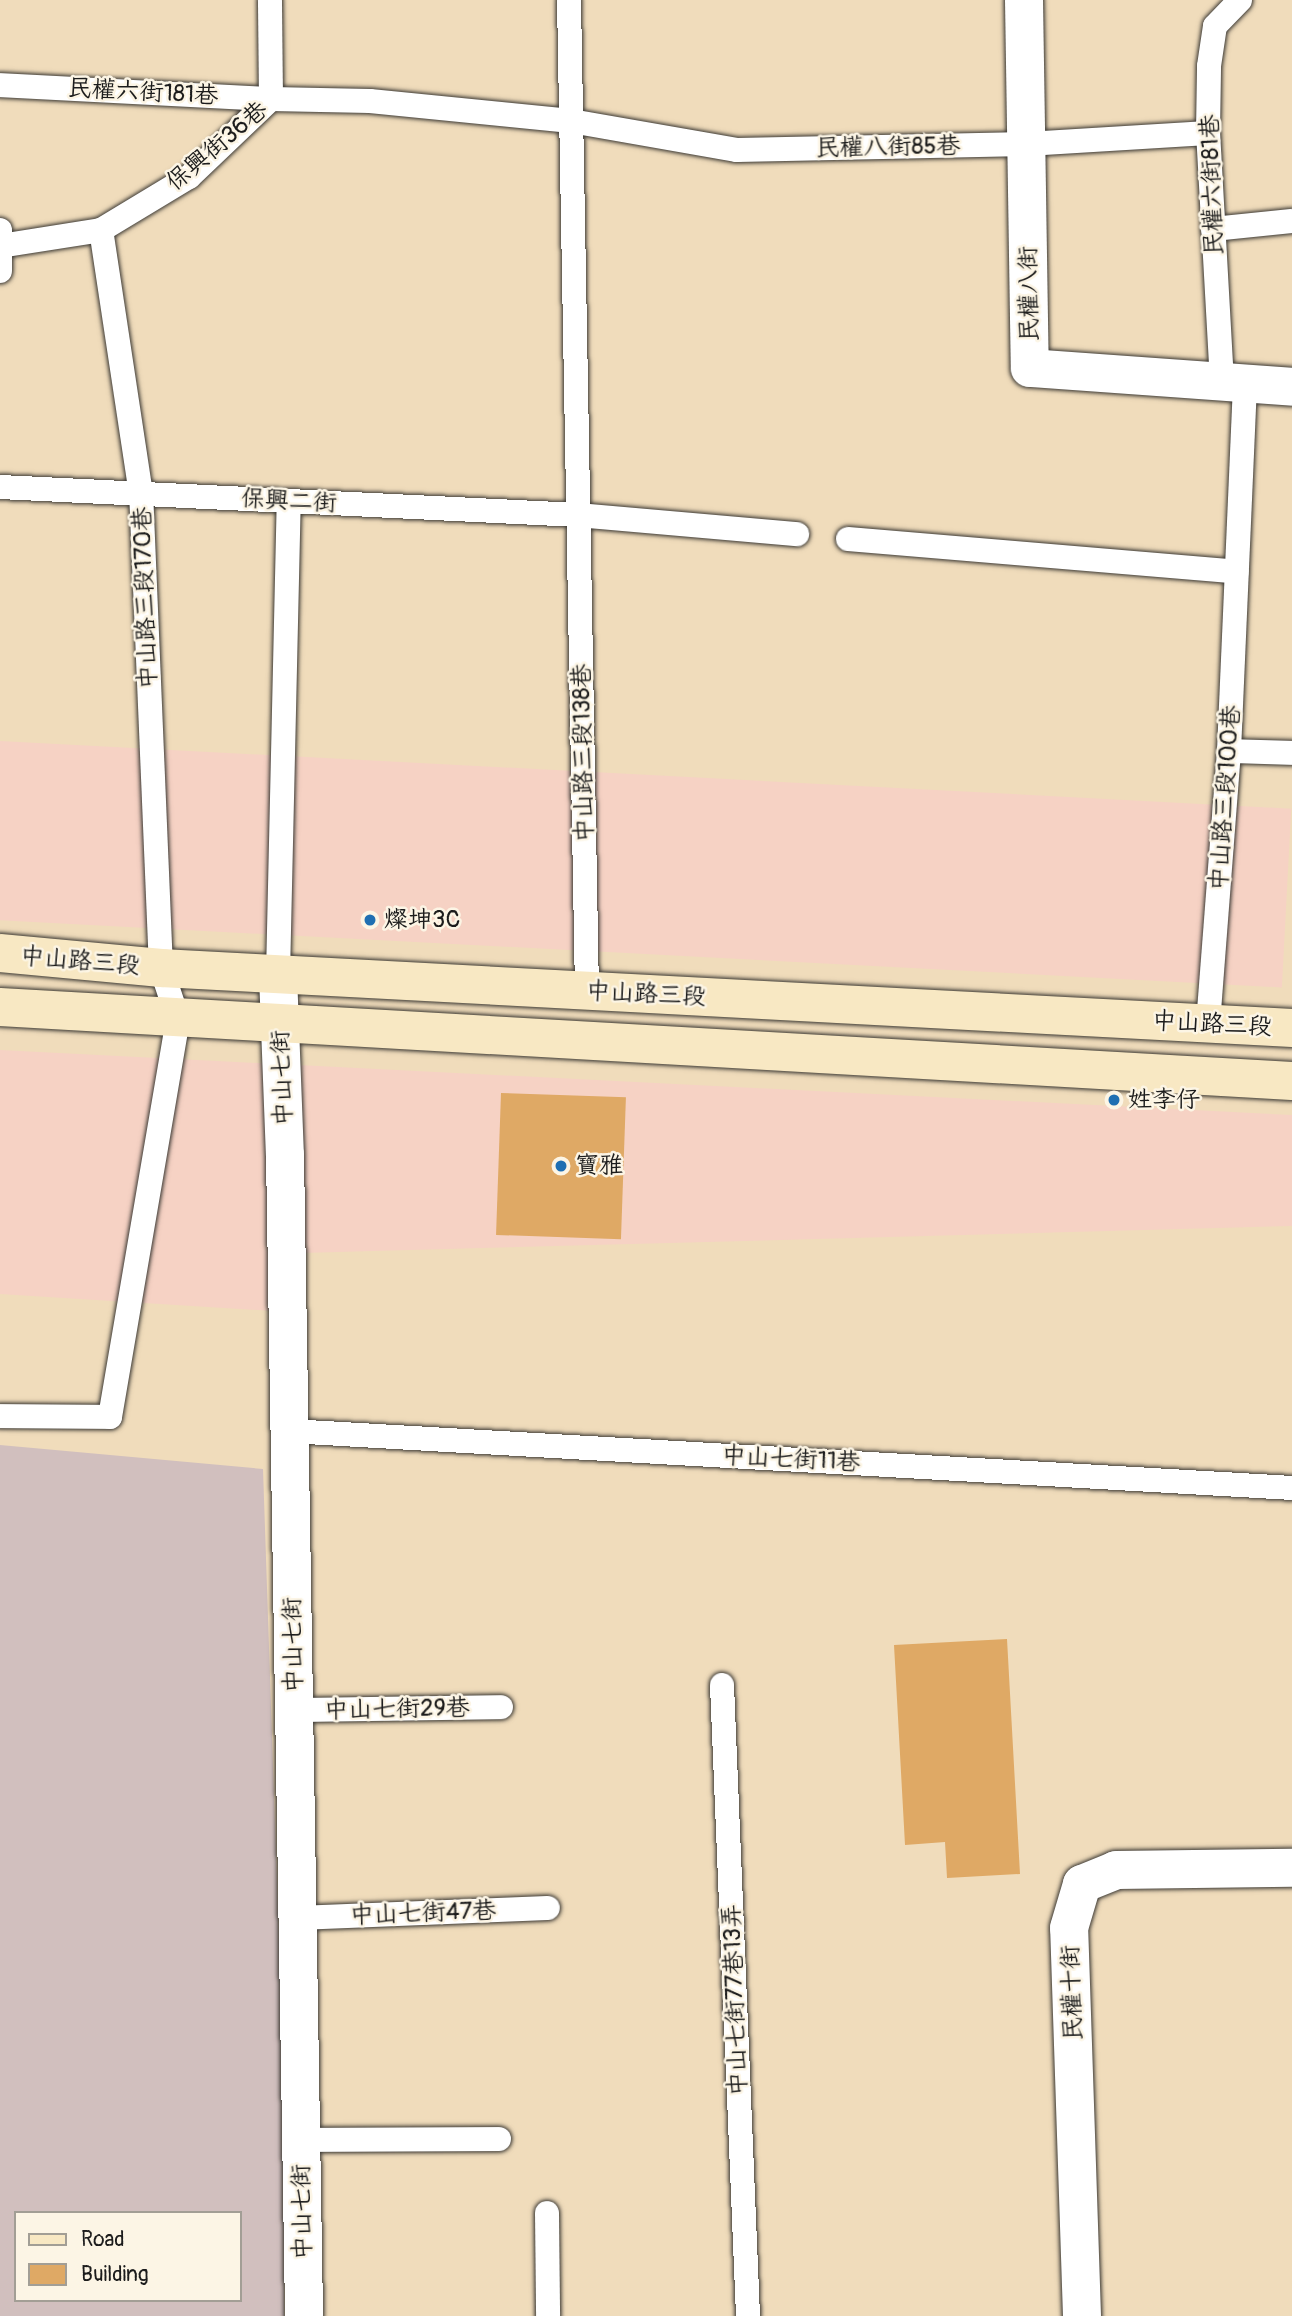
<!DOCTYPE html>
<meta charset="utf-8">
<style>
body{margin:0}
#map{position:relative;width:1292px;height:2316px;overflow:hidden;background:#f0dcbb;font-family:Pangolin,"LXGW WenKai TC",sans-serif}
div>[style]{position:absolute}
.built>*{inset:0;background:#f6d2c4;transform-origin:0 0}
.industrial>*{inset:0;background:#d1bfbe}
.building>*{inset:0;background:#dfa965;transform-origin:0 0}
.roads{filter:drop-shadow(0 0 2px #3c3934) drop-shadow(0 0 2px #3c3934)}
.service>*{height:24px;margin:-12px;padding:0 12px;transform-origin:12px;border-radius:12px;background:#fff}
.minor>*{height:38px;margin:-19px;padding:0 19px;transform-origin:19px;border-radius:19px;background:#fff}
.secondary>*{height:38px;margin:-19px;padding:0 19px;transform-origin:19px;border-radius:19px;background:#f8e8c3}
.dots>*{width:19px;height:19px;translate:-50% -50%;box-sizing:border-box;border:4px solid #fcf5e5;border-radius:50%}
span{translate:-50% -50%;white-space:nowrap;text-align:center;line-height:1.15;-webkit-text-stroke:5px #fcf5e5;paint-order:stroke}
.street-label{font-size:24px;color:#1c1c1c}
.poi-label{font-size:24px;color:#1c1c1c}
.left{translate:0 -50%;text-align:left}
.legend{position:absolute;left:14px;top:2211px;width:228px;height:91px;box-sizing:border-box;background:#fcf5e5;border:2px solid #a29e95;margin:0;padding:9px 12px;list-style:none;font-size:21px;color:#1c1c1c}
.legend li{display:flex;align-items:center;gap:14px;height:35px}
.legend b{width:35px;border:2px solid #a29e95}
</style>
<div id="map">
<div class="built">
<i style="left:0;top:741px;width:1293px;height:179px;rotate:3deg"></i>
<i style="clip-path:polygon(0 1050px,1292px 1115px,1292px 1226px,301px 1253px,305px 1313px,0 1294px)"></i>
</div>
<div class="industrial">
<i style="clip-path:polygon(evenodd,0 1445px,263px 1469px,284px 2093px,284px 2316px,0 2316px,0 1445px,16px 2213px,240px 2213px,240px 2300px,16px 2300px,16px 2213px)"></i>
</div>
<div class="building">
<i style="left:501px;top:1093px;width:125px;height:142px;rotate:2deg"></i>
<i style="clip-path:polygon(1007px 1639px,1020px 1874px,947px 1878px,945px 1842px,905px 1845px,894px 1645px)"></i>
</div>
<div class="roads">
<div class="service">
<i style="left:569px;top:0;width:991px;rotate:88.96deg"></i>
<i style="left:0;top:85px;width:271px;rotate:3deg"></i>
<i style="left:271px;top:99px;width:99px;rotate:-90.6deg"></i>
<i style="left:1213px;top:229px;width:79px;rotate:-5.8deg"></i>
<i style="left:0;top:246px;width:102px;rotate:-9deg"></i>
<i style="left:101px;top:230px;width:103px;rotate:-31.1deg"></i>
<i style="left:189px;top:177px;width:113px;rotate:-43.6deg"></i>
<i style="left:271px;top:99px;width:99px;rotate:1.2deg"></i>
<i style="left:370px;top:101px;width:202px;rotate:5.7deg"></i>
<i style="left:571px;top:121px;width:169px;rotate:9.9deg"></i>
<i style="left:737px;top:150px;width:290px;rotate:-1.2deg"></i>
<i style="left:1027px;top:144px;width:181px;rotate:-3.5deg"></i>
<i style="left:0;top:271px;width:41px;rotate:-90deg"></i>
<i style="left:1222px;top:382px;width:249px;rotate:-93.2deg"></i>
<i style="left:1208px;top:133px;width:67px;rotate:-89.1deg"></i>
<i style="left:1209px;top:66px;width:40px;rotate:-81.5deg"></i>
<i style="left:1215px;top:26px;width:36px;rotate:-46deg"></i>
<i style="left:0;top:487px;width:579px;rotate:2.77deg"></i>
<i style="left:578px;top:515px;width:220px;rotate:5deg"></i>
<i style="left:848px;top:539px;width:390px;rotate:4.8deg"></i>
<i style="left:1229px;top:751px;width:63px;rotate:1.8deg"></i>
<i style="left:278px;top:975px;width:474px;rotate:-88.7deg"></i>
<i style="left:1208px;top:1024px;width:274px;rotate:-85.6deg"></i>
<i style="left:1229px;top:751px;width:368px;rotate:-87.5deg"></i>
<i style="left:0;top:1416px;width:110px;rotate:0.5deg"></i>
<i style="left:110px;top:1417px;width:404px;rotate:-80.3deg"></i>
<i style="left:178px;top:1019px;width:54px;rotate:-108.4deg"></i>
<i style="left:161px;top:968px;width:474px;rotate:-92.4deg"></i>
<i style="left:141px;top:494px;width:267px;rotate:-98.6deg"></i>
<i style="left:289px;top:1431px;width:1005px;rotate:3.25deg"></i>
<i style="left:722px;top:1685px;width:632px;rotate:87.64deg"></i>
<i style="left:294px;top:1710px;width:207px;rotate:-0.8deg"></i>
<i style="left:297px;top:1918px;width:251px;rotate:-2.3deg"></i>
<i style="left:301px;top:2140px;width:198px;rotate:-0.3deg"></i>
<i style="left:547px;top:2213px;width:103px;rotate:89.4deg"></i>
</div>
<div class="minor">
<i style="left:1024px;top:0;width:368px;rotate:89.1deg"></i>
<i style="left:1030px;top:368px;width:263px;rotate:4.1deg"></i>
<i style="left:278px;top:975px;width:180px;rotate:87.8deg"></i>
<i style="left:285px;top:1155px;width:1161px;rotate:89.06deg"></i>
<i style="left:1082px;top:2316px;width:388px;rotate:-91.9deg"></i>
<i style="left:1069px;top:1928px;width:46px;rotate:-73.5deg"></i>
<i style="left:1082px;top:1884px;width:37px;rotate:-22deg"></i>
<i style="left:1116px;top:1870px;width:176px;rotate:-0.7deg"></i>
</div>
<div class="secondary">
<i style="left:0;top:953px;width:162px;rotate:5.3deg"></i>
<i style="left:161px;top:968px;width:1133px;rotate:3.04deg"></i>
<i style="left:0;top:1007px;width:1294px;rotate:3.28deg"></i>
</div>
</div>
<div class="dots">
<i style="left:370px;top:920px;background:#1f6fb2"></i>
<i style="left:1114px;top:1100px;background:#1f6fb2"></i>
<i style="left:561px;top:1166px;background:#1f6fb2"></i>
</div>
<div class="street-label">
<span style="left:143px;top:92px;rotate:3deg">民權六街181巷</span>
<span style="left:217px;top:146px;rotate:-40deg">保興街36巷</span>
<span style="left:888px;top:147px;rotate:-1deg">民權八街85巷</span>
<span style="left:1212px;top:185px;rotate:-92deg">民權六街81巷</span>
<span style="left:1029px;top:294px;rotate:-91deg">民權八街</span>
<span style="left:289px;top:501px;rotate:3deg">保興二街</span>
<span style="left:145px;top:598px;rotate:-92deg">中山路三段170巷</span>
<span style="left:583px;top:753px;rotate:-91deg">中山路三段138巷</span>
<span style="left:1225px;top:798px;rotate:-86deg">中山路三段100巷</span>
<span style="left:80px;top:961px;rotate:5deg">中山路三段</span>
<span style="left:646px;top:994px;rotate:3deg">中山路三段</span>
<span style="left:1212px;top:1024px;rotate:3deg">中山路三段</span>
<span style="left:282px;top:1078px;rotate:-92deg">中山七街</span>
<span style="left:791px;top:1459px;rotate:3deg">中山七街11巷</span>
<span style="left:293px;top:1645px;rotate:-91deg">中山七街</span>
<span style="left:397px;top:1709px;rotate:-1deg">中山七街29巷</span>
<span style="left:423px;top:1913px;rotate:-2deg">中山七街47巷</span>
<span style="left:1072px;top:1993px;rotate:-92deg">民權十街</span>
<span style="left:735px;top:2000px;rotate:-92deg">中山七街77巷13弄</span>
<span style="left:302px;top:2212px;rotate:-91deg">中山七街</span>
</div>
<div class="poi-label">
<span class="left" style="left:384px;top:920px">燦坤3C</span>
<span class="left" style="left:1128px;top:1100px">姓李仔</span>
<span class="left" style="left:575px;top:1166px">寶雅</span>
</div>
<ul class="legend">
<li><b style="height:9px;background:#f8e8c3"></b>Road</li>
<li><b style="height:19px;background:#dfa965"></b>Building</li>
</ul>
</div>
